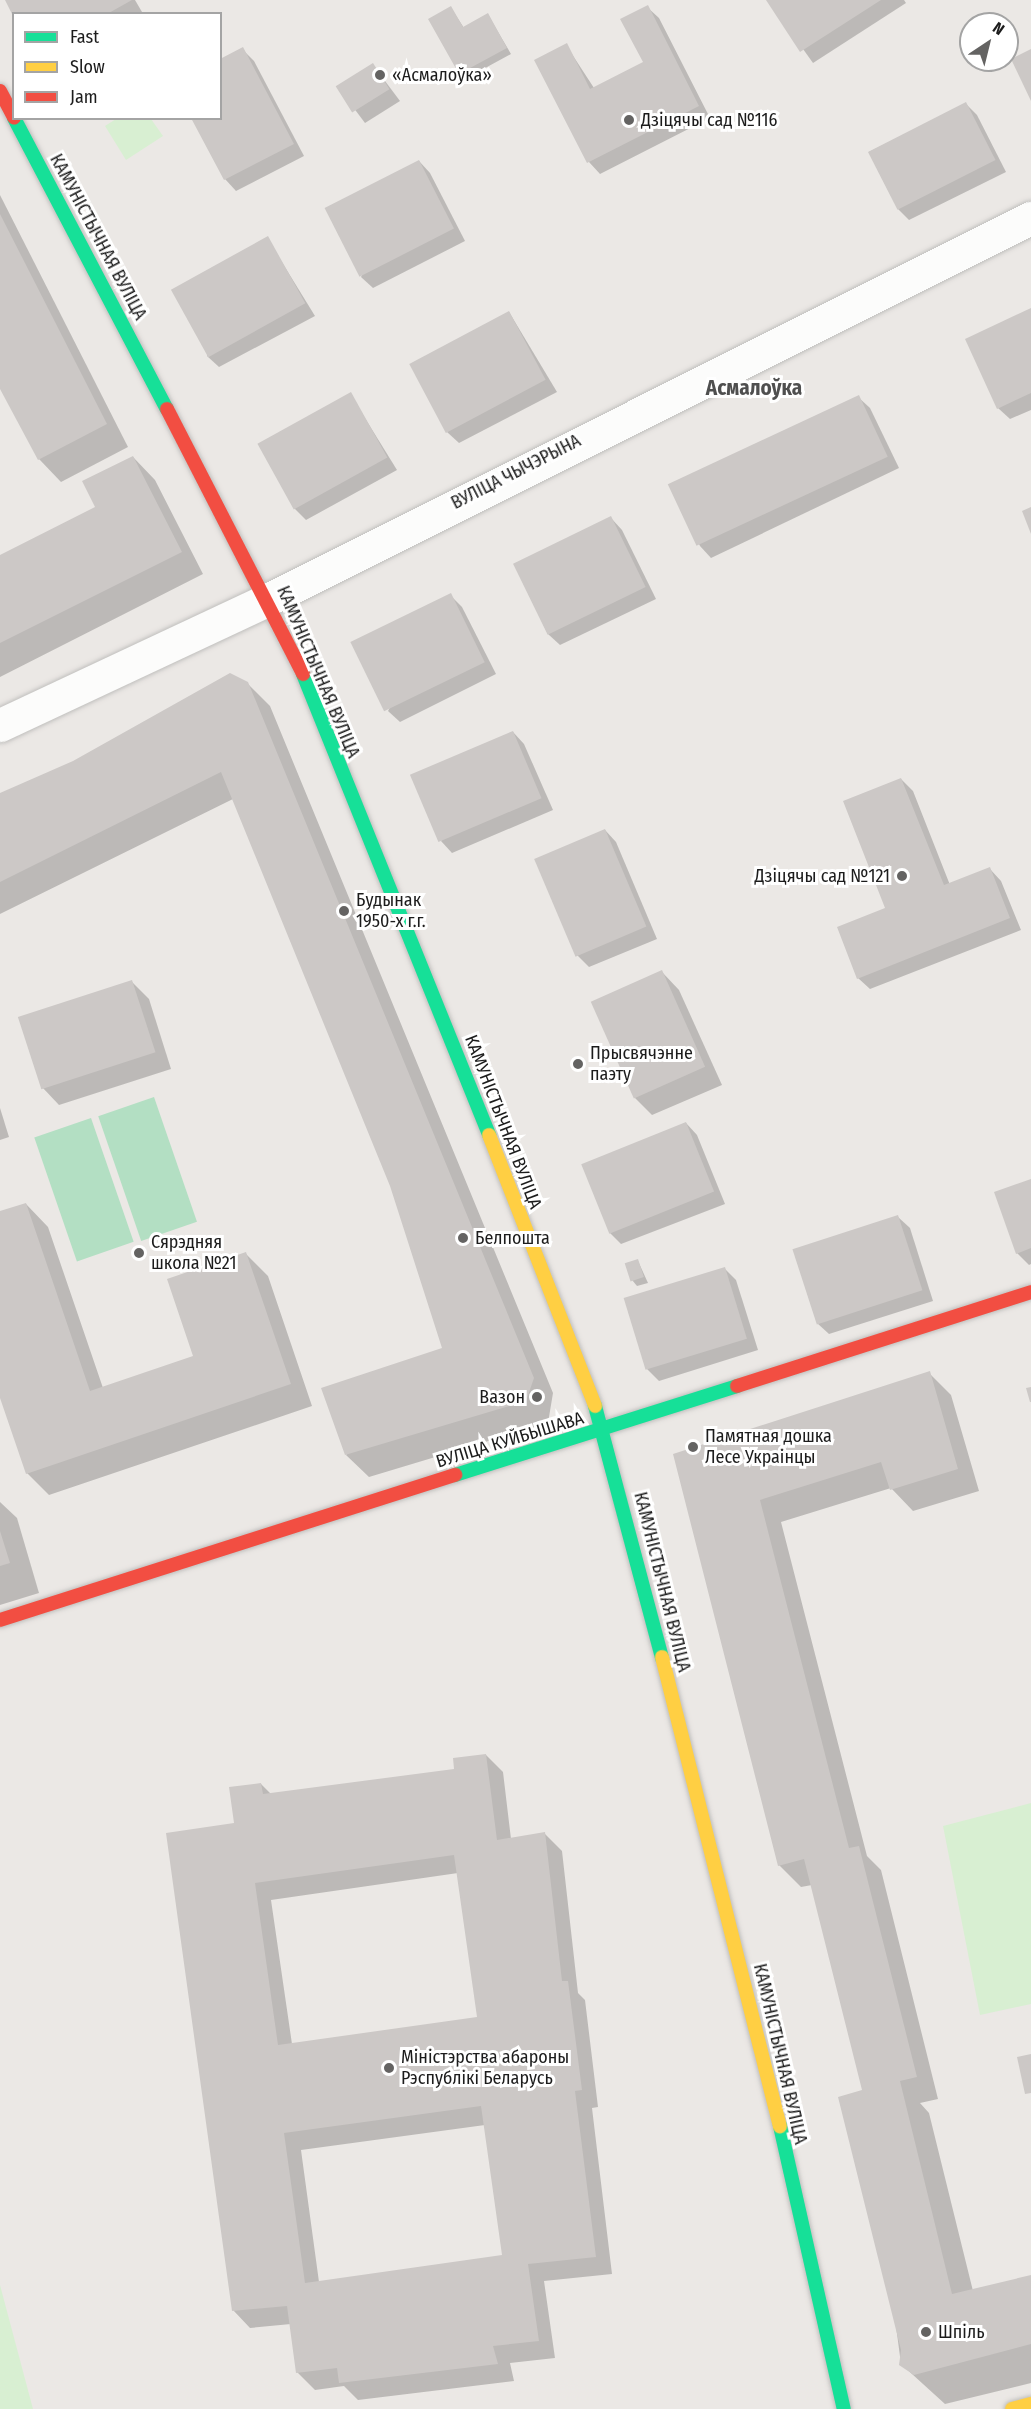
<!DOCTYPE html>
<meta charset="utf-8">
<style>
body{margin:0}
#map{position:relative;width:1031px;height:2409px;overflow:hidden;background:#ebe8e5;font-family:"Fira Sans Condensed",sans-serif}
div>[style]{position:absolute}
.park>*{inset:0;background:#d8efd2}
.pitch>*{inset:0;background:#b3dfc3;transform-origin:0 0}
.shadow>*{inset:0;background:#0003}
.building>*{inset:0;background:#ccc8c6;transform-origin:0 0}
.roads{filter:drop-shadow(0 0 2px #c0bfbd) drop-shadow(0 0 2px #c0bfbd)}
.street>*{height:33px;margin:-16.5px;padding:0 16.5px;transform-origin:16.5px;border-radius:16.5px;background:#fcfcfb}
.fast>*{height:14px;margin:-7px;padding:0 7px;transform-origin:7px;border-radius:7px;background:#16e098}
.slow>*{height:14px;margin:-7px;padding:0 7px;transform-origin:7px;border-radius:7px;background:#ffcf43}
.jam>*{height:14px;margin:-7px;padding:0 7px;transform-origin:7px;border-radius:7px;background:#f24e42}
.dots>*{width:16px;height:16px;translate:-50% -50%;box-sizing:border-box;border:3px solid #fff;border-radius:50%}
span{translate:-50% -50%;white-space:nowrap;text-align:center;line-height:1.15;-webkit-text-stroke:6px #fff;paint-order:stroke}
.poi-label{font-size:18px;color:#1c1c1c}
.left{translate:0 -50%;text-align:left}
.right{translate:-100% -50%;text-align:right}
.street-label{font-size:18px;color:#1c1c1c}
.quarter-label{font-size:21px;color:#4f4f4f;font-weight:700}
.legend{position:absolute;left:12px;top:12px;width:210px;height:108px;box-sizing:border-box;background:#fff;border:2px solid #a4a4a4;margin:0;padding:8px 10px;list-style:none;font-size:18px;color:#1c1c1c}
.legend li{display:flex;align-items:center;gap:12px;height:30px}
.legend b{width:30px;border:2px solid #a4a4a4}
.north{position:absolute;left:959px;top:12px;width:60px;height:60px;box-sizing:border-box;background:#fff;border:2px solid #a4a4a4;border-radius:50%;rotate:35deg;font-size:16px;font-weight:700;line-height:24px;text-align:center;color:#1c1c1c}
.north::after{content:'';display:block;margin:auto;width:21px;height:27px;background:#646362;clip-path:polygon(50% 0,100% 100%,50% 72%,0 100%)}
</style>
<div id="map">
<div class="park">
<i style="clip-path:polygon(116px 119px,151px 119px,163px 136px,126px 160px,105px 126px)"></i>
<i style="clip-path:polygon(1031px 1803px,1031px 2004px,980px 2015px,943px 1826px)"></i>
<i style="clip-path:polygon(0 2285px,33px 2409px,0 2409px)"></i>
</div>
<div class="pitch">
<i style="left:154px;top:1097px;width:132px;height:59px;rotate:71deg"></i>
<i style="left:91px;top:1118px;width:131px;height:60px;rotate:71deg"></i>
</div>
<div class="shadow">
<i style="clip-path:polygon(7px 0,135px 0,142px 12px,14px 14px)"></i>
<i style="clip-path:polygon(768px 0,904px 0,906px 3px,813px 63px)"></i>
<i style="clip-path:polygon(647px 7px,659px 18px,710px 118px,600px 174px,589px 162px,536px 61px,566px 45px,594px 88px,645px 62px)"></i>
<i style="clip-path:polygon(451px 8px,464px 28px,488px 15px,511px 54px,465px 79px,460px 73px)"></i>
<i style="clip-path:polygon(242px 49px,254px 61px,304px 156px,236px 191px,225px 179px,220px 118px)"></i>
<i style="clip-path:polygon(373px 65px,400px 101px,365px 123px,338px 87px)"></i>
<i style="clip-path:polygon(966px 104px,977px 115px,1006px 172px,909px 220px,898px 209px,869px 152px)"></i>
<i style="clip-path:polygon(419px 161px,430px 173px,465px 241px,373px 288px,361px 277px)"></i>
<i style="clip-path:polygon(0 195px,128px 447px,61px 482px,39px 459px,0 385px)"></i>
<i style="clip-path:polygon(267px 238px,315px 316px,219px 367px,207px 356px)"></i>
<i style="clip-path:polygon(1031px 309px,1031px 410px,1010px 419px,998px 408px)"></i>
<i style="clip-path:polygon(509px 312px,557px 392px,459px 443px,447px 432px)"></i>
<i style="clip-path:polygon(350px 394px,397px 470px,306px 520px,294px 508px)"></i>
<i style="clip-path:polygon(858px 397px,870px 408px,899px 468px,711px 558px,700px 546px,671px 487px)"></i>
<i style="clip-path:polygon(133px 457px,155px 480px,203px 574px,0 677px,0 557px,97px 508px)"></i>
<i style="clip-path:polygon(611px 518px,622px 530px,656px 599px,560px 645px,548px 634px,515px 565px)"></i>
<i style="clip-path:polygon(450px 595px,462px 607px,496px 674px,400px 722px,388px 711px)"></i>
<i style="clip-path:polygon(247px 683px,270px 706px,553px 1393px,548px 1423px,369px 1477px,346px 1455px,444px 1349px,392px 1186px,233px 799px,0 914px,0 795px)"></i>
<i style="clip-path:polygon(513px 732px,524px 744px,553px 810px,452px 853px,441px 841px)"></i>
<i style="clip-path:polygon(901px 779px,913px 791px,950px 885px,990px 869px,1001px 881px,1021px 930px,870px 989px,858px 978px,887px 908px)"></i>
<i style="clip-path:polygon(605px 830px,616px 842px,657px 939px,589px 967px,577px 955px)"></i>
<i style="clip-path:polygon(662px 972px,679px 990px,722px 1085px,652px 1115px,635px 1098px)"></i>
<i style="clip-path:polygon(131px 981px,149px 999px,171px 1069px,59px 1105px,42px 1087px)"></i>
<i style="clip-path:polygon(0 1108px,9px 1137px,0 1140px)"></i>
<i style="clip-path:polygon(686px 1123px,697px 1135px,725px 1204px,621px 1244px,610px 1233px)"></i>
<i style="clip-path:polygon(1031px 1180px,1031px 1264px,1029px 1265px,1017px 1253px)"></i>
<i style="clip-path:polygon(26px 1204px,48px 1227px,103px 1388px,194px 1357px,246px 1254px,268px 1276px,312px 1406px,49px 1495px,27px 1473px,0 1394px,0 1213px)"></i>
<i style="clip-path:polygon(898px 1217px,910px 1228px,933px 1301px,829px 1334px,817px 1323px,794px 1250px)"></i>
<i style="clip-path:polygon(638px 1261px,648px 1283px,637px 1286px,632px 1280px)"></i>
<i style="clip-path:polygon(724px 1268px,736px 1280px,758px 1350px,659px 1381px,647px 1369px)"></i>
<i style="clip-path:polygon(929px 1373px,951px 1395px,979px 1491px,913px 1511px,891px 1488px,781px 1522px,867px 1856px,881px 1870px,938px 2099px,920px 2103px,929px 2113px,973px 2291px,1031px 2276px,1031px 2383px,945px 2404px,901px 2364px,865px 2091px,812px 1885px,801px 1887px,779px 1865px,675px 1455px)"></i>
<i style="clip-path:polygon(0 1502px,17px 1518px,39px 1593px,0 1605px)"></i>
<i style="clip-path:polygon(evenodd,486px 1755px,503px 1772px,511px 1839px,545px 1834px,562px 1851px,578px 1993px,585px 2000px,598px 2107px,592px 2108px,612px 2274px,544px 2281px,555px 2358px,510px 2363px,514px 2381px,358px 2400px,344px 2386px,315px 2390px,297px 2372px,291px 2324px,250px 2328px,233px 2310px,235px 1825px,261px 1784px,271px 1794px,456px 1770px,486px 1755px,458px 1873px,478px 2019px,292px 2044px,271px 1900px,458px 1873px,486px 1755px,485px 2125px,504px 2257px,319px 2282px,301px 2150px,485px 2125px)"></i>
</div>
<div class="building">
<i style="clip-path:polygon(5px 0,132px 0,107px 14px,12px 14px)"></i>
<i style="clip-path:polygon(766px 0,881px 0,800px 52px)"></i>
<i style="clip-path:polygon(648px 5px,699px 106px,587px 163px,534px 60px,567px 43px,590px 89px,643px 62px,620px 19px)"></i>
<i style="clip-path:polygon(451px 6px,463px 27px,488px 13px,507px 48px,459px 74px,428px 19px)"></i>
<i style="clip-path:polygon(243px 47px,294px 144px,224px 180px,191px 118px,220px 118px,220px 59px)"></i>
<i style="clip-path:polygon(1031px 49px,1031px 101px,1011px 59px)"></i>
<i style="left:373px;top:63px;width:31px;height:44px;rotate:58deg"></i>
<i style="left:966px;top:102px;width:65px;height:110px;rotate:63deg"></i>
<i style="left:419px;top:160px;width:77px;height:106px;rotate:63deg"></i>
<i style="clip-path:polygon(0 214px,107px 424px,38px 460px,0 389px)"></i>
<i style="left:268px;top:236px;width:77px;height:111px;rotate:61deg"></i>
<i style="clip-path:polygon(1031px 308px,1031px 393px,997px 409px,965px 339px)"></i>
<i style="left:509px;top:311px;width:78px;height:113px;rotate:62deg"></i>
<i style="left:351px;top:392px;width:75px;height:107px;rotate:61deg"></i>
<i style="left:859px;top:395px;width:68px;height:211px;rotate:65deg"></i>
<i style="clip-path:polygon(133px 456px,182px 552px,0 643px,0 555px,95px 507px,82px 481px)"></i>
<i style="clip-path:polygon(1031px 507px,1031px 534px,1022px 511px)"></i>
<i style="left:611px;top:516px;width:79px;height:109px;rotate:64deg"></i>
<i style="left:451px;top:593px;width:77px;height:112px;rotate:64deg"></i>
<i style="clip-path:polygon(230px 673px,248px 682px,534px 1378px,526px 1401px,345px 1455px,321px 1388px,442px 1348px,390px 1186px,221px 772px,0 882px,0 793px,73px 761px)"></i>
<i style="left:513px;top:731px;width:73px;height:112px;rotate:67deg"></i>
<i style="clip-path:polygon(901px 778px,944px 885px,990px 867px,1010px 918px,857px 979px,837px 927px,885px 908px,843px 801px)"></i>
<i style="left:605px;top:829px;width:106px;height:77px;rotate:67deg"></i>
<i style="left:662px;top:970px;width:106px;height:78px;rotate:66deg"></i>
<i style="left:132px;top:980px;width:76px;height:120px;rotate:72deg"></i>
<i style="left:686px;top:1122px;width:75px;height:113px;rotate:68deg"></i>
<i style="clip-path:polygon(1031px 1179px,1031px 1248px,1016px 1254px,994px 1192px)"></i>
<i style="clip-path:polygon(26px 1203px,90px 1391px,193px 1356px,167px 1279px,246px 1252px,291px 1384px,26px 1474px,0 1398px,0 1211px)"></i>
<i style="left:898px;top:1215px;width:79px;height:111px;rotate:72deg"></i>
<i style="left:638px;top:1259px;width:19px;height:14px;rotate:72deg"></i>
<i style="left:725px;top:1267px;width:75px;height:106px;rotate:73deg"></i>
<i style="clip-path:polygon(930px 1371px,958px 1469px,890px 1490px,881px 1462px,760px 1500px,849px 1848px,859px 1846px,917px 2077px,900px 2081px,952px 2294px,1031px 2275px,1031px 2344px,914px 2375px,899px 2365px,901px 2350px,838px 2097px,862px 2090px,804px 1859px,778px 1866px,673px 1454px)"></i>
<i style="clip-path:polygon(1031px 1387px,1031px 1402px,1030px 1402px,1026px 1388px)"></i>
<i style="clip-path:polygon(0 1531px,10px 1563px,0 1566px)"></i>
<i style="clip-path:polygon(evenodd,486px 1754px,497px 1840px,545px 1832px,562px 1981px,568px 1981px,582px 2090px,575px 2091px,596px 2257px,528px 2264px,539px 2341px,493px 2346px,498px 2364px,339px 2383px,337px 2368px,296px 2373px,287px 2306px,232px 2311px,166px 1833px,234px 1823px,229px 1787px,261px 1783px,263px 1794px,454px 1769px,453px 1758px,486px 1754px,454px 1855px,477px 2017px,278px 2045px,255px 1883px,454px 1855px,486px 1754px,481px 2106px,502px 2255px,305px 2283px,284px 2133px,481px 2106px)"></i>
<i style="clip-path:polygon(1031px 2054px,1031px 2093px,1025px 2094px,1017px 2057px)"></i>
</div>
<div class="roads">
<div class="street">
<i style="left:0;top:725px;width:297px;rotate:-25.1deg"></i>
<i style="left:269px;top:599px;width:852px;rotate:-26.57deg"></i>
</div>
<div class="fast">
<i style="left:14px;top:118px;width:329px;rotate:62.3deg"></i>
<i style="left:303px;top:674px;width:497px;rotate:68deg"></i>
<i style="left:595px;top:1406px;width:260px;rotate:75.1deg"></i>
<i style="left:455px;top:1475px;width:296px;rotate:-17.5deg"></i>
<i style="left:780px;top:2126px;width:290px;rotate:77.3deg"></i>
</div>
<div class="slow">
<i style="left:489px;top:1135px;width:291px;rotate:68.6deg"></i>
<i style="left:662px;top:1657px;width:484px;rotate:75.9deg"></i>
<i style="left:1012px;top:2409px;width:20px;rotate:-15deg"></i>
</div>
<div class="jam">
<i style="left:0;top:91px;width:30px;rotate:62deg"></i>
<i style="left:167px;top:409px;width:298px;rotate:62.8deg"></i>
<i style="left:737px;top:1386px;width:309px;rotate:-17.7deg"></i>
<i style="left:0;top:1620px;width:478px;rotate:-17.7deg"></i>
</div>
</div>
<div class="dots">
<i style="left:380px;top:75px;background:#646362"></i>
<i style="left:629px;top:120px;background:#646362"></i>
<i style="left:902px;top:876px;background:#646362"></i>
<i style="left:344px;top:911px;background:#646362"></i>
<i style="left:578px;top:1064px;background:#646362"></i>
<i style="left:463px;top:1238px;background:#646362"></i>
<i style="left:139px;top:1253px;background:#646362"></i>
<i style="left:537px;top:1397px;background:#646362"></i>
<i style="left:693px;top:1447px;background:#646362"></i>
<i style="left:389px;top:2068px;background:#646362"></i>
<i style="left:926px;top:2332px;background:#646362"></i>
</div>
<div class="poi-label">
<span class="left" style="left:392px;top:75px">«Асмалоўка»</span>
<span class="left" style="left:641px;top:120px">Дзіцячы сад №116</span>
<span class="right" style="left:890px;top:876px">Дзіцячы сад №121</span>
<span class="left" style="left:356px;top:911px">Будынак<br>1950-х г.г.</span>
<span class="left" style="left:590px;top:1064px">Прысвячэнне<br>паэту</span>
<span class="left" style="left:475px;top:1238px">Белпошта</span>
<span class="left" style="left:151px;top:1253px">Сярэдняя<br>школа №21</span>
<span class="right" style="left:525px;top:1397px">Вазон</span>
<span class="left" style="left:705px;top:1447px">Памятная дошка<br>Лесе Украінцы</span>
<span class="left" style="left:401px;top:2068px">Міністэрства абароны<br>Рэспублікі Беларусь</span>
<span class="left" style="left:938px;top:2332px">Шпіль</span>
</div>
<div class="street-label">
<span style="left:98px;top:237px;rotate:62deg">КАМУНІСТЫЧНАЯ ВУЛІЦА</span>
<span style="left:516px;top:472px;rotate:-27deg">ВУЛІЦА ЧЫЧЭРЫНА</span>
<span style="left:318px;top:672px;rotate:67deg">КАМУНІСТЫЧНАЯ ВУЛІЦА</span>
<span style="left:503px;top:1122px;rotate:69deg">КАМУНІСТЫЧНАЯ ВУЛІЦА</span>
<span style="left:510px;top:1440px;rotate:-17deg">ВУЛІЦА КУЙБЫШАВА</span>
<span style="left:662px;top:1582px;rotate:76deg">КАМУНІСТЫЧНАЯ ВУЛІЦА</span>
<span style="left:780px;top:2054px;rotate:77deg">КАМУНІСТЫЧНАЯ ВУЛІЦА</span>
</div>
<div class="quarter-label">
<span style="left:754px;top:388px">Асмалоўка</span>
</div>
<ul class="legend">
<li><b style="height:8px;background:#16e098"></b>Fast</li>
<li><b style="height:8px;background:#ffcf43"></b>Slow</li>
<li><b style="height:8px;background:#f24e42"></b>Jam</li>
</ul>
<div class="north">N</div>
</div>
